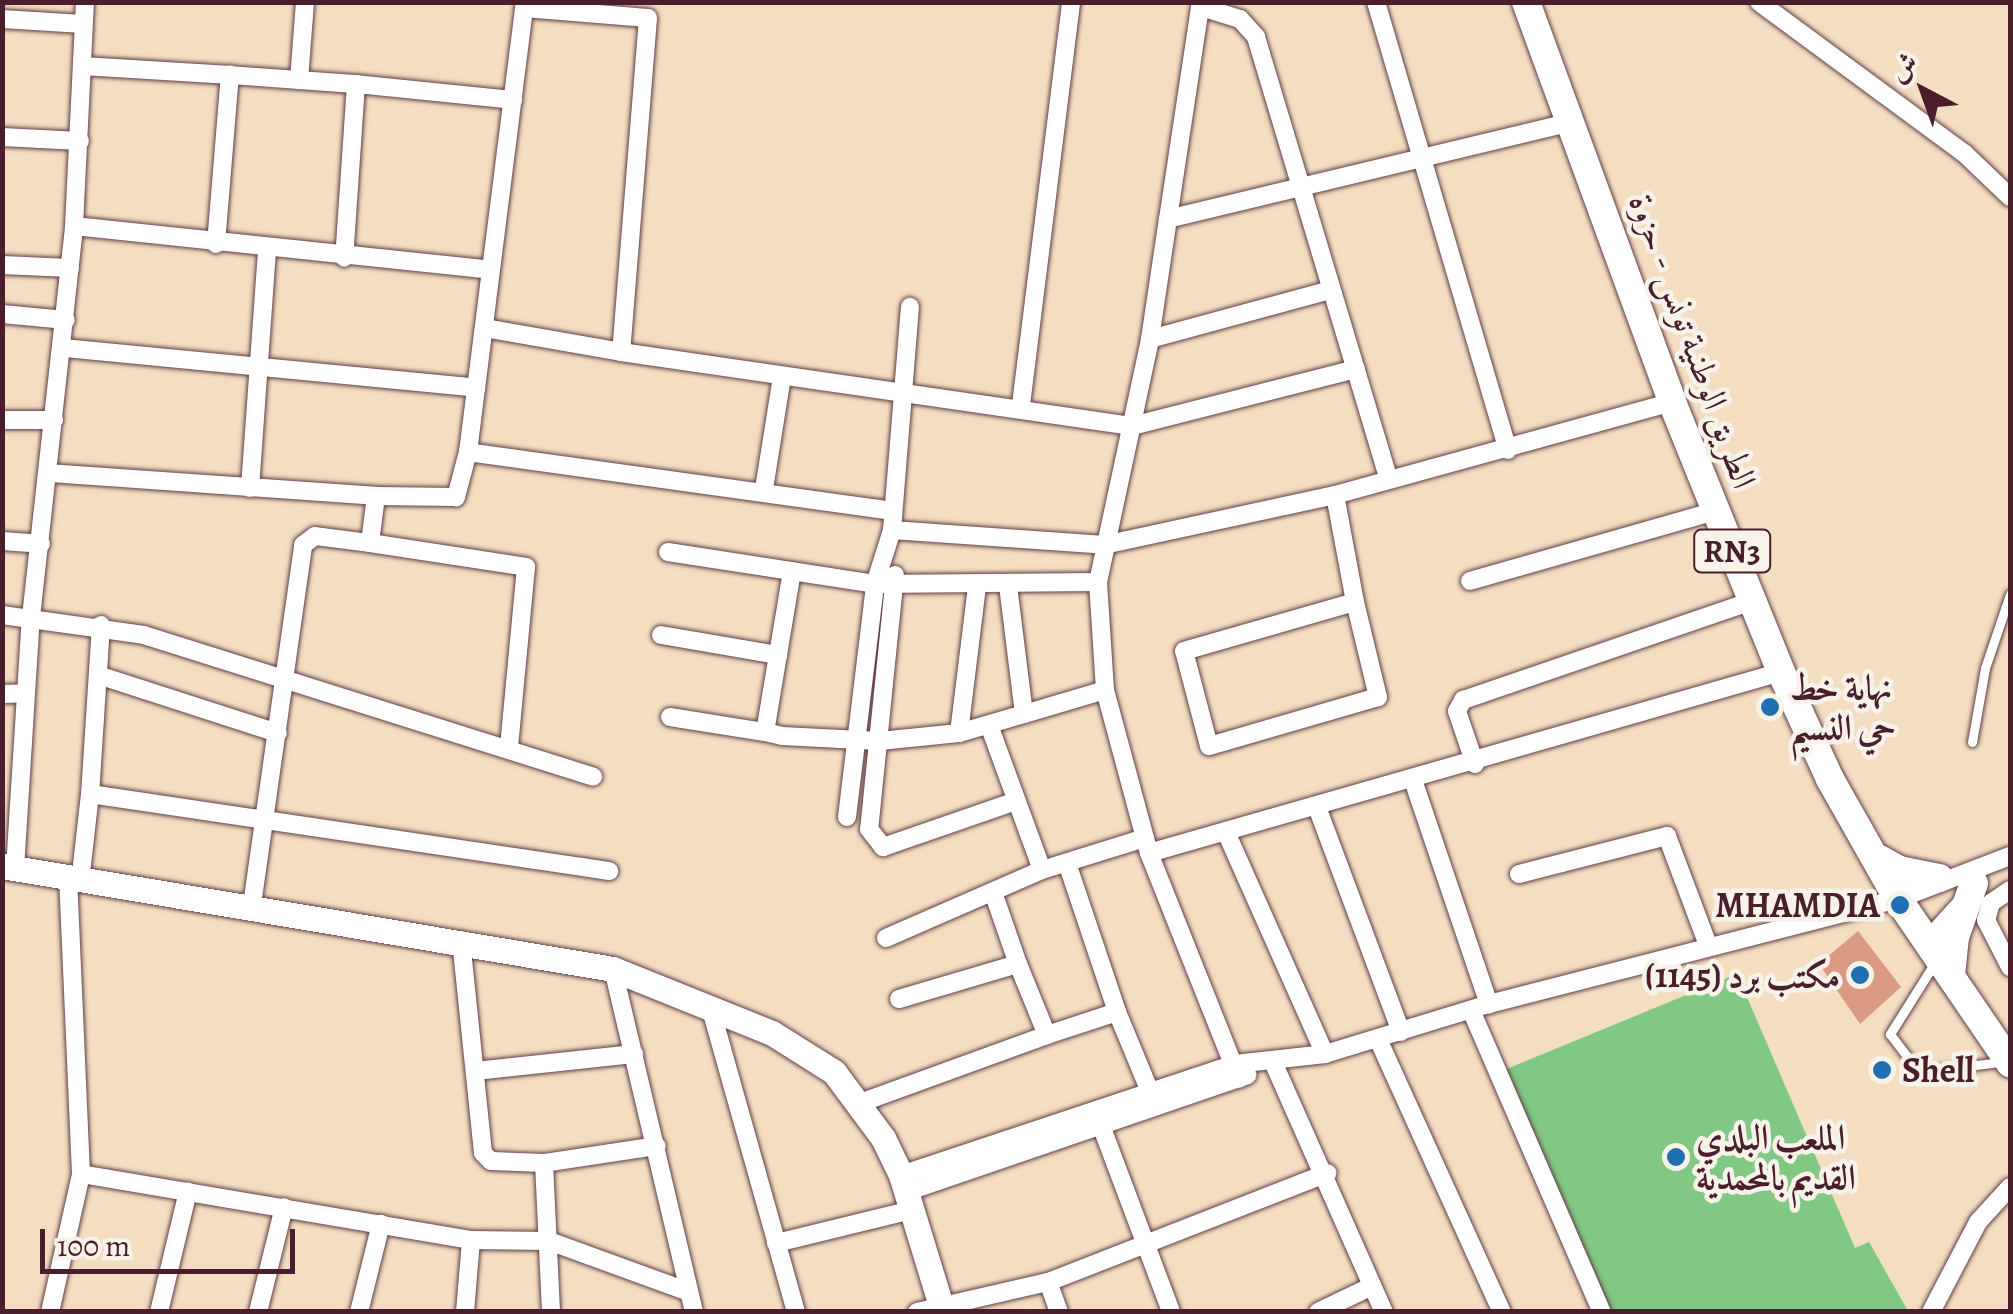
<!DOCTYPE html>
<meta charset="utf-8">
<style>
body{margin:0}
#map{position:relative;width:2013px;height:1314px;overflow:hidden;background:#f3dec1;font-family:Alegreya,Amiri,serif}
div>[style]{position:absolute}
.green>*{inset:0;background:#80c883}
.building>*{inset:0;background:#da9a83}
.roads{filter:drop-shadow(0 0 2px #633c42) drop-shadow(0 0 2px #633c42)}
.lane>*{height:9px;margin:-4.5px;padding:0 4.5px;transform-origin:4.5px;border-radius:4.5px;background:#fff}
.street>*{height:18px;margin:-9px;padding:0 9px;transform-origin:9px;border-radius:9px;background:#fff}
.secondary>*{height:25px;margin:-12.5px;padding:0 12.5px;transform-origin:12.5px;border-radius:12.5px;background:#fff}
.primary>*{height:28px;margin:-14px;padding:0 14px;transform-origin:14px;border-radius:14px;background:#fff}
.dots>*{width:28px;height:28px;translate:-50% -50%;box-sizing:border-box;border:5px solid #f7f3e8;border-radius:50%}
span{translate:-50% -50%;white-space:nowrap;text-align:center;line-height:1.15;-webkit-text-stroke:9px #f7f3e8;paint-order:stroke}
.shield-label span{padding:2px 8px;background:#f7f3e8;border:2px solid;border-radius:8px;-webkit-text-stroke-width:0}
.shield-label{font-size:32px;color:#4a1f2b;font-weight:700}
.street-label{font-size:35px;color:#4a1f2b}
.poi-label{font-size:35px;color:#4a1f2b;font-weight:700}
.left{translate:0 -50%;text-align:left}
.right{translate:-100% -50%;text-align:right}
.frame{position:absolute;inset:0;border:5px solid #4a1f2b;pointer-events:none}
.north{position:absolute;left:1873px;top:40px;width:100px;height:100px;-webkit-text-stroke:8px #f7f3e8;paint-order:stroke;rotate:319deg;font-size:28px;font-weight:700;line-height:40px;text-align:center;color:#4a1f2b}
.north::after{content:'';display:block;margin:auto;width:35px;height:45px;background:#4a1f2b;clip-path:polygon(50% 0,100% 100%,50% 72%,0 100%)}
.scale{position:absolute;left:40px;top:1229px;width:255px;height:45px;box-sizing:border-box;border:5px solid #4a1f2b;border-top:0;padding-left:12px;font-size:30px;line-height:35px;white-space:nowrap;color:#4a1f2b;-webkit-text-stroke:8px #f7f3e8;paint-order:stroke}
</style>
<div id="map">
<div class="green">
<i style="clip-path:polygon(1737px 974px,1855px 1248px,1869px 1242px,1908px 1311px,1605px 1311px,1497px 1073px)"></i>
</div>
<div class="building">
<i style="clip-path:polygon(1858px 931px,1901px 987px,1860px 1024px,1819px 964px)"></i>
</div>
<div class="roads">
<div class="lane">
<i style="left:1972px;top:742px;width:75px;rotate:-80deg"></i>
<i style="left:1985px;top:668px;width:78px;rotate:-71.3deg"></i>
<i style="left:1934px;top:964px;width:83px;rotate:122.2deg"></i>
<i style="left:1890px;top:1034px;width:48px;rotate:52.7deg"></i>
<i style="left:1919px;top:1072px;width:83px;rotate:-7deg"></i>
</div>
<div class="street">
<i style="left:1376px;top:2px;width:467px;rotate:73.6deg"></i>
<i style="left:1759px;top:2px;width:255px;rotate:36.4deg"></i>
<i style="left:1964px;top:153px;width:64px;rotate:43.7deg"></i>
<i style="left:1201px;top:7px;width:41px;rotate:17.1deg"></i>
<i style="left:1240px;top:19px;width:24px;rotate:48deg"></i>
<i style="left:1256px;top:37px;width:462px;rotate:73.3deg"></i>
<i style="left:2px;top:19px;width:81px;rotate:3.5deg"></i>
<i style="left:83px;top:66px;width:147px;rotate:3.5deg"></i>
<i style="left:299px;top:80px;width:78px;rotate:-85.6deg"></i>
<i style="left:356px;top:84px;width:158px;rotate:5.8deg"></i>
<i style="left:2px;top:137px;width:78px;rotate:2.9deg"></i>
<i style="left:1168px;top:219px;width:219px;rotate:-81.4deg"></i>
<i style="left:74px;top:226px;width:419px;rotate:6deg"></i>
<i style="left:216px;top:244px;width:170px;rotate:-85.3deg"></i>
<i style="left:230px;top:75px;width:126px;rotate:4.1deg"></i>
<i style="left:356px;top:84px;width:174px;rotate:93.9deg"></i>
<i style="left:2px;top:265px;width:68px;rotate:2.5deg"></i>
<i style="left:2px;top:314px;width:64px;rotate:5.4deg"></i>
<i style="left:484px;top:328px;width:139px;rotate:9.9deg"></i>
<i style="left:1150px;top:339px;width:187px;rotate:-15.2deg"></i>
<i style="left:64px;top:348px;width:414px;rotate:5.5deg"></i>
<i style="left:1021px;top:405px;width:406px;rotate:-82.9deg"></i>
<i style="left:2px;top:420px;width:52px"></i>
<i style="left:468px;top:452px;width:47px;rotate:104.9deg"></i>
<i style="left:456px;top:497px;width:80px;rotate:-179.3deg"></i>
<i style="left:376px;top:496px;width:47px;rotate:97.3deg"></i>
<i style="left:370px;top:543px;width:158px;rotate:8.7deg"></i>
<i style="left:526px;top:567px;width:181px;rotate:95.4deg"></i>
<i style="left:49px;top:473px;width:328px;rotate:4deg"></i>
<i style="left:250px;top:488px;width:238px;rotate:-85.9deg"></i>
<i style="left:764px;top:489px;width:113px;rotate:-80.9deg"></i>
<i style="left:1335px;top:495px;width:109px;rotate:79.4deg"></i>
<i style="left:893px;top:511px;width:429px;rotate:-172.1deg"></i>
<i style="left:468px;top:452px;width:448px;rotate:-82.8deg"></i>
<i style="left:524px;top:8px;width:124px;rotate:4.6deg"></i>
<i style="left:648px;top:18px;width:335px;rotate:94.6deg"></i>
<i style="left:621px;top:352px;width:516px;rotate:8.24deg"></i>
<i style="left:1132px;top:426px;width:231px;rotate:-14.3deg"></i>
<i style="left:892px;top:530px;width:213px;rotate:4deg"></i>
<i style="left:1104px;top:545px;width:236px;rotate:-12.2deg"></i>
<i style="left:1335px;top:495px;width:350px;rotate:-15.4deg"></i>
<i style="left:2px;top:541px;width:39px;rotate:4deg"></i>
<i style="left:668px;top:552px;width:209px;rotate:8.8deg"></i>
<i style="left:875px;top:584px;width:223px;rotate:-0.5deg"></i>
<i style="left:1098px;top:582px;width:249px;rotate:-77.9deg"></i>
<i style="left:1150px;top:339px;width:121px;rotate:-81.5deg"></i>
<i style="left:1168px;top:219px;width:416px;rotate:-13.5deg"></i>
<i style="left:792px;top:571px;width:163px;rotate:99.5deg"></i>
<i style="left:765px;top:732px;width:17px;rotate:13deg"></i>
<i style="left:782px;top:736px;width:98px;rotate:2.9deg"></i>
<i style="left:880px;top:741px;width:79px;rotate:-5.8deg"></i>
<i style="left:959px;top:733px;width:148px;rotate:-83deg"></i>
<i style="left:895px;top:575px;width:255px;rotate:95.8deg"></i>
<i style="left:869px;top:829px;width:23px;rotate:52deg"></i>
<i style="left:883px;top:847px;width:141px;rotate:-19.1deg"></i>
<i style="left:1470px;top:581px;width:255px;rotate:-15.9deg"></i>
<i style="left:1098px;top:582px;width:108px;rotate:86.3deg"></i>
<i style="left:1105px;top:690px;width:169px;rotate:74.9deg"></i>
<i style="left:1149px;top:853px;width:243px;rotate:68.3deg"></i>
<i style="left:1355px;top:602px;width:98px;rotate:76.4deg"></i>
<i style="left:1378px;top:697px;width:176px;rotate:163.8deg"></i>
<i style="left:1209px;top:746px;width:98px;rotate:-104.7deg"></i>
<i style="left:1184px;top:651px;width:178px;rotate:-16deg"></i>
<i style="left:2px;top:615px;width:143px;rotate:8deg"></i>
<i style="left:144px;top:635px;width:471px;rotate:17.5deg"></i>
<i style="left:101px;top:625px;width:169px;rotate:93.7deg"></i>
<i style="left:90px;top:794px;width:525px;rotate:8.44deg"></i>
<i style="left:661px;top:635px;width:119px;rotate:9.7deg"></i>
<i style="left:98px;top:675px;width:189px;rotate:17.9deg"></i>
<i style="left:2px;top:694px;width:24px;rotate:-2deg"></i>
<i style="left:1024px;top:714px;width:84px;rotate:-16.5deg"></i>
<i style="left:670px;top:717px;width:96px;rotate:9deg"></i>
<i style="left:989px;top:725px;width:154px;rotate:69.9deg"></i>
<i style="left:1042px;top:870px;width:108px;rotate:-17.3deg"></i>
<i style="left:959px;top:733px;width:68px;rotate:-16.3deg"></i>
<i style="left:1024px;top:714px;width:129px;rotate:-97.1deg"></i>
<i style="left:1475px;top:764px;width:56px;rotate:-108.8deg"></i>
<i style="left:1457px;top:711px;width:13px;rotate:-61deg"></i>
<i style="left:1463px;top:700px;width:305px;rotate:-18.9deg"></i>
<i style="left:1413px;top:780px;width:237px;rotate:71.3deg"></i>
<i style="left:1317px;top:807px;width:240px;rotate:69.5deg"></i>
<i style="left:847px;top:817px;width:235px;rotate:-83.1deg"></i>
<i style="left:875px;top:584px;width:57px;rotate:-72.5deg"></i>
<i style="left:892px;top:530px;width:224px;rotate:-85.4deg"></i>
<i style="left:1226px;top:832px;width:243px;rotate:66deg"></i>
<i style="left:1149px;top:853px;width:657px;rotate:-15.98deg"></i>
<i style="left:1067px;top:863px;width:157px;rotate:71.4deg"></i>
<i style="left:15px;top:869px;width:253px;rotate:-86.4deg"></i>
<i style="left:31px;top:617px;width:393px;rotate:-83.7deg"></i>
<i style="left:74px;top:226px;width:224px;rotate:-87.2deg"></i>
<i style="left:1519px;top:874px;width:153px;rotate:-14.4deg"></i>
<i style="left:1667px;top:836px;width:116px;rotate:69.4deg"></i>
<i style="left:80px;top:882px;width:89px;rotate:-83.5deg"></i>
<i style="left:2010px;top:890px;width:23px;rotate:146deg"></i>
<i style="left:1991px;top:903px;width:18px;rotate:106deg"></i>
<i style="left:1986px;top:920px;width:53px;rotate:62.9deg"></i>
<i style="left:993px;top:892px;width:76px;rotate:70.9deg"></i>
<i style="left:251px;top:912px;width:371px;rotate:-81.9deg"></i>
<i style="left:303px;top:545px;width:15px;rotate:-37deg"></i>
<i style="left:315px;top:536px;width:55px;rotate:7.3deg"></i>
<i style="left:886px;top:938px;width:170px;rotate:-23.6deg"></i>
<i style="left:461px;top:940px;width:214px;rotate:84.1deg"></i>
<i style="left:483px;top:1153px;width:11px;rotate:45deg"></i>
<i style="left:491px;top:1161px;width:53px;rotate:2.2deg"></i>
<i style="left:544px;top:1163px;width:149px;rotate:87.3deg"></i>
<i style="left:1928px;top:940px;width:47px;rotate:-47.6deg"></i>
<i style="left:613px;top:969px;width:352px;rotate:76.7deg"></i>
<i style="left:899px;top:999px;width:124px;rotate:-16.4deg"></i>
<i style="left:1018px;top:964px;width:77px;rotate:67.8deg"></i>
<i style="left:1047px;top:1035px;width:74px;rotate:-18.2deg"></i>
<i style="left:1117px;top:1012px;width:89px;rotate:67.5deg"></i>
<i style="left:710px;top:1006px;width:318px;rotate:74.3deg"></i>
<i style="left:1471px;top:1010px;width:329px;rotate:66.6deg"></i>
<i style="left:1378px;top:1039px;width:300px;rotate:65.6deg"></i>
<i style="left:1274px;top:1064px;width:271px;rotate:66.1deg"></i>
<i style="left:475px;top:1071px;width:160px;rotate:-6.1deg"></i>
<i style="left:860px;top:1103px;width:199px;rotate:-20deg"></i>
<i style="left:1099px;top:1120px;width:205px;rotate:69.4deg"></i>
<i style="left:544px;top:1163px;width:114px;rotate:-8.6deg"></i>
<i style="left:81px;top:1174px;width:396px;rotate:9.6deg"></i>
<i style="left:471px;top:1240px;width:78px;rotate:0.7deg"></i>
<i style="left:549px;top:1241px;width:149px;rotate:20deg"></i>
<i style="left:901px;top:1175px;width:352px;rotate:-18.4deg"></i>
<i style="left:1235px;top:1064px;width:91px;rotate:-6.3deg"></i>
<i style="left:1325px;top:1054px;width:171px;rotate:-17deg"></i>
<i style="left:1489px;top:1004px;width:422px;rotate:-14.4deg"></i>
<i style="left:1898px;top:899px;width:120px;rotate:-21deg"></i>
<i style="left:906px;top:1192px;width:361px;rotate:-18.9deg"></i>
<i style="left:776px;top:1243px;width:139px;rotate:-13.7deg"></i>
<i style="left:50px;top:1312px;width:141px;rotate:-77.3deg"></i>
<i style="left:81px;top:1174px;width:295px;rotate:-92.5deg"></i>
<i style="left:159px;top:1312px;width:124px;rotate:-76.5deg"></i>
<i style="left:258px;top:1312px;width:108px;rotate:-76.1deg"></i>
<i style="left:359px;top:1312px;width:91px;rotate:-76deg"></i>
<i style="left:465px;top:1312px;width:72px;rotate:-85.2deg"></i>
<i style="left:917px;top:1312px;width:134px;rotate:-12.9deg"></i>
<i style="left:1059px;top:1312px;width:32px;rotate:-110deg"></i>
<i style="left:1048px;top:1282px;width:300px;rotate:-21.3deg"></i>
<i style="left:1318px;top:1312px;width:60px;rotate:-25.7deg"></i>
<i style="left:1931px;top:1312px;width:102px;rotate:-62.4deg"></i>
<i style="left:1978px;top:1222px;width:47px;rotate:-47.6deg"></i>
</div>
<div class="secondary">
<i style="left:2px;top:866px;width:620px;rotate:9.57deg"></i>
<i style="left:613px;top:969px;width:171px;rotate:21.9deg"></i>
<i style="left:772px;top:1033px;width:73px;rotate:32.2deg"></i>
<i style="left:834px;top:1072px;width:82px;rotate:53.4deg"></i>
<i style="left:883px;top:1138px;width:41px;rotate:64.1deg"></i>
<i style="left:901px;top:1175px;width:143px;rotate:73deg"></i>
</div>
<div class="primary">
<i style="left:1526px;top:2px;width:426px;rotate:69.9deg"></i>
<i style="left:1672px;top:402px;width:291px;rotate:68deg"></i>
<i style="left:1781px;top:672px;width:118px;rotate:65.4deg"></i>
<i style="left:1830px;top:779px;width:138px;rotate:60.5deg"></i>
<i style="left:1898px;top:899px;width:199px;rotate:55.7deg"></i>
<i style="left:1874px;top:856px;width:29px;rotate:29deg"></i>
<i style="left:1899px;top:870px;width:41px;rotate:11.3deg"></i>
<i style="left:1951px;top:975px;width:38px;rotate:-84deg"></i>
<i style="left:1955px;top:937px;width:57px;rotate:-70.6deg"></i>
</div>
</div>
<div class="dots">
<i style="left:1770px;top:707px;background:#1f6fb2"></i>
<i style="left:1900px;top:905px;background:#1f6fb2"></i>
<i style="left:1860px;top:975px;background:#1f6fb2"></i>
<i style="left:1882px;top:1070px;background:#1f6fb2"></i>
<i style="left:1676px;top:1157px;background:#1f6fb2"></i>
</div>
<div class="shield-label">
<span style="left:1732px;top:551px">RN3</span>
</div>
<div class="street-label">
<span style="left:1693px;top:341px;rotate:70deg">الطريق الوطنية تونس - حزوة</span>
</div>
<div class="poi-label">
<span class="left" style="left:1790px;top:707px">نهاية خط<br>حي النسيم</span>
<span class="right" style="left:1880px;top:905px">MHAMDIA</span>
<span class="right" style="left:1840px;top:975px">مكتب برد (1145)</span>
<span class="left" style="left:1902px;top:1070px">Shell</span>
<span class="left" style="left:1696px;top:1157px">الملعب البلدي<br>القديم بالمحمدية</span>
</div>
<div class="frame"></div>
<div class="north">ش</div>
<div class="scale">100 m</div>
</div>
